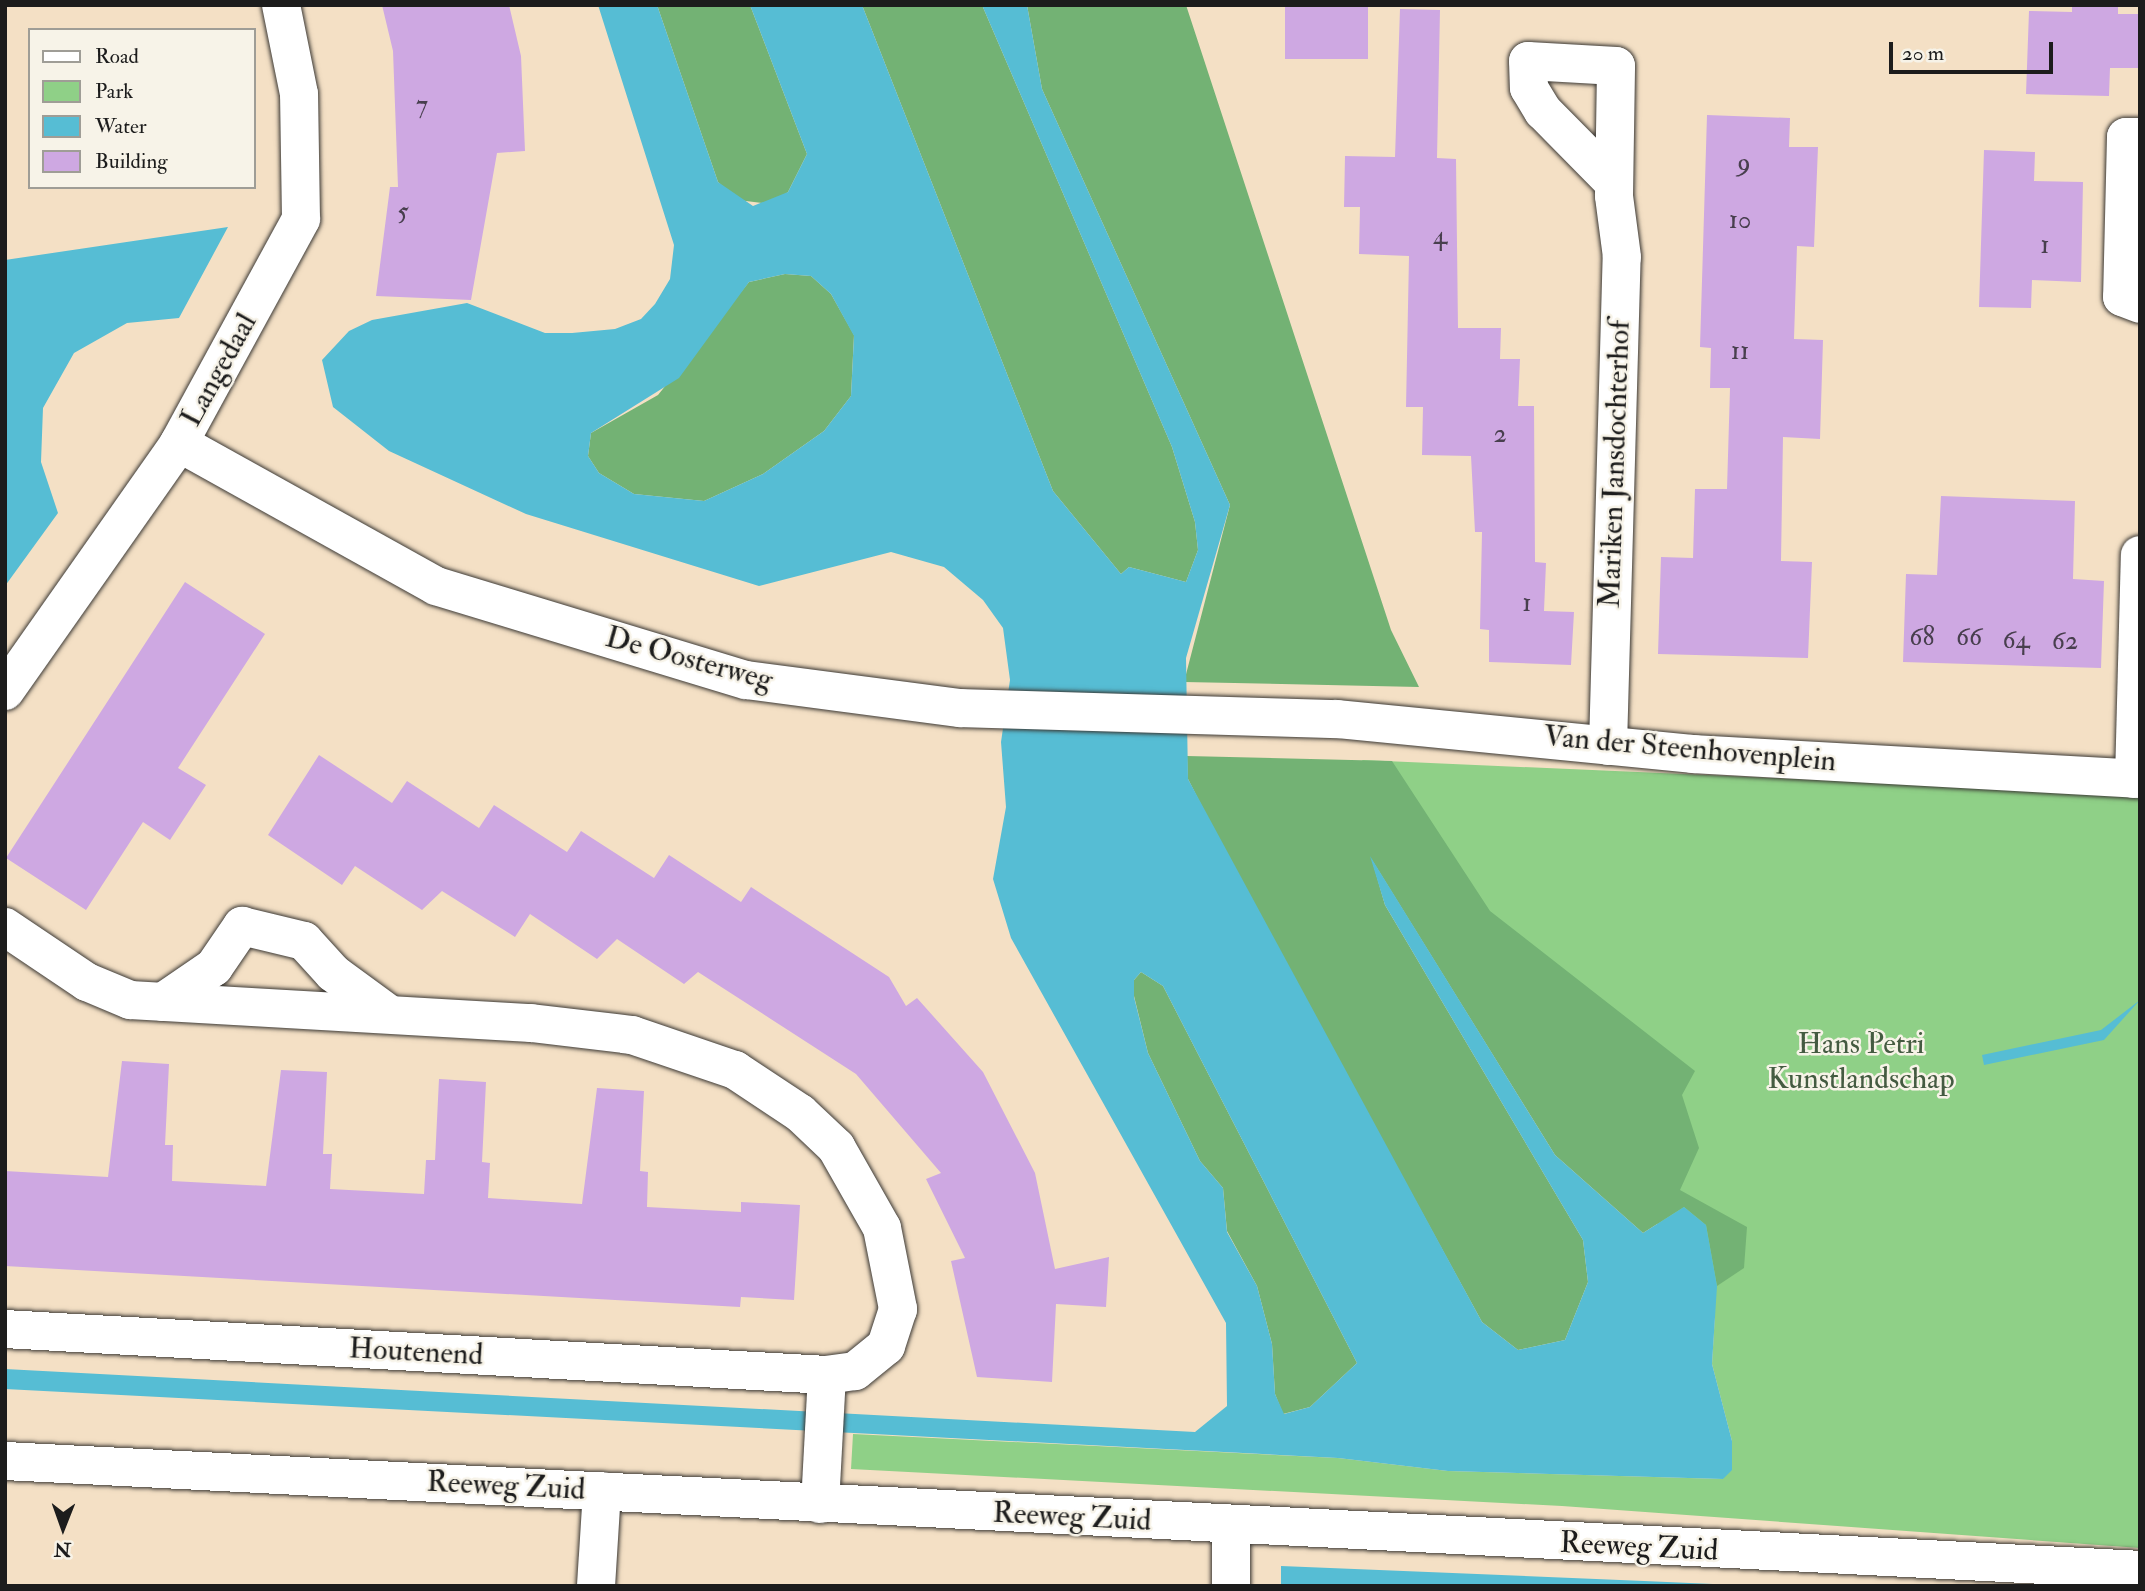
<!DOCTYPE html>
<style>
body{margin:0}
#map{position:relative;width:2145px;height:1591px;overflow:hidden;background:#f4e0c5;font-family:"IM FELL Double Pica",serif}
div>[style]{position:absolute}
.green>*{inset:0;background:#8fd087}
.forest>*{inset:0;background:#73b274}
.water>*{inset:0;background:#56bdd4}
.building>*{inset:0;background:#cea8e2;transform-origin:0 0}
.roads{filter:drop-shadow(0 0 2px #3c3935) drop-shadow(0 0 2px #3c3935)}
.minor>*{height:38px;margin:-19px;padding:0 19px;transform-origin:19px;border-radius:19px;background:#fff}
span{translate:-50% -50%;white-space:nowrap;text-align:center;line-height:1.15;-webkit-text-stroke:5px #f7f3e8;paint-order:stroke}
.number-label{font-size:26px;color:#483f4e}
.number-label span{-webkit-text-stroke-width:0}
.street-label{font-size:30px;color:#1c1c1c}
.park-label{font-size:30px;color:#445b41}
.frame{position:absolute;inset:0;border:7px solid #1c1c1c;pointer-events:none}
.legend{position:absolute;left:28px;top:28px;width:228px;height:161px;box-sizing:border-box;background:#f7f3e8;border:2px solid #9f9d96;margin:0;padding:9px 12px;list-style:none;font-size:21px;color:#1c1c1c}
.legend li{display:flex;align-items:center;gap:14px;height:35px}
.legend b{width:35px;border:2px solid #9f9d96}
.north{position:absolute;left:28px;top:1493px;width:70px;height:70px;-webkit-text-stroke:5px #f7f3e8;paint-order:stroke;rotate:181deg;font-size:19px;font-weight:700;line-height:28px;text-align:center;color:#1c1c1c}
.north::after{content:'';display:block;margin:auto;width:24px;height:32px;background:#1c1c1c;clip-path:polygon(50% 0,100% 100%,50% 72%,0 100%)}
.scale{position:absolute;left:1889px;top:42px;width:164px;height:32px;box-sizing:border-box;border:4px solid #1c1c1c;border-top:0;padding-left:9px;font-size:21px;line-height:24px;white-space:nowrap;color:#1c1c1c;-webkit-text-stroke:5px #f7f3e8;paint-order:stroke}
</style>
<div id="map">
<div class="green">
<i style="clip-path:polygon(1362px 760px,2140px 794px,2140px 1548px,1562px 1506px,851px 1469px,853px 1434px,1338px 1458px,1448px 1471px,1723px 1479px,1732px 1441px,1712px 1364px,1715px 1314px)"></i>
</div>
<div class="forest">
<i style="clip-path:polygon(657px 5px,750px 5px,807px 154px,788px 192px,771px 204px,738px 200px,718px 182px)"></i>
<i style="clip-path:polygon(862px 5px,982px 5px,1172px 447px,1195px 522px,1198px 550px,1186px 582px,1129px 567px,1121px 574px,1053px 491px)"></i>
<i style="clip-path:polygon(1027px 5px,1186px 5px,1391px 630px,1419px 687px,1184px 682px,1230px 505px,1042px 89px)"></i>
<i style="clip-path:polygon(785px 274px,811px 276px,831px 294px,854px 335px,851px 396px,824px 431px,763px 474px,704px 501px,634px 494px,599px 473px,588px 456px,591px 433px,658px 395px,749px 282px)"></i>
<i style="clip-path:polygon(1187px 756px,1392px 761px,1490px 911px,1695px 1071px,1682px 1095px,1699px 1148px,1680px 1190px,1747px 1227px,1744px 1268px,1717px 1286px,1706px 1225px,1684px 1207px,1643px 1233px,1555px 1155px,1372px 860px,1385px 905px,1583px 1240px,1588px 1282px,1565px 1340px,1518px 1350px,1482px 1322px,1235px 871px,1188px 779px)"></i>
<i style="clip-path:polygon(1141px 972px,1163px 986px,1357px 1363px,1310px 1407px,1283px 1414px,1275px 1394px,1272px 1344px,1257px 1286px,1227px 1231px,1223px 1188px,1200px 1161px,1148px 1053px,1134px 996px,1134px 980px)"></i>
</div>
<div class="water">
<i style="clip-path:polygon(evenodd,598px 5px,657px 5px,718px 182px,753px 206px,788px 192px,807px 154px,750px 5px,862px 5px,1053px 491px,1121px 574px,1129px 567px,1186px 582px,1198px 550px,1195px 522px,1172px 447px,982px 5px,1027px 5px,1042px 89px,1230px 505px,1186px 658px,1188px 779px,1482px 1322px,1518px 1350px,1565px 1340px,1588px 1282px,1583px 1240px,1385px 905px,1370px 856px,1555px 1155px,1643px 1233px,1684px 1207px,1706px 1225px,1717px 1286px,1712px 1364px,1732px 1441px,1732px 1470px,1723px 1479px,1448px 1471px,1338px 1458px,5px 1389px,5px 1369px,1195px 1432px,1227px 1406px,1226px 1323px,1011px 938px,993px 879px,1006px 807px,1001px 742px,1010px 680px,1003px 628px,983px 600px,944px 567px,891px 552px,759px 586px,526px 514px,389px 451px,333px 407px,322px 360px,349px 331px,372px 320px,467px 303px,545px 333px,572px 333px,615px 329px,641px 319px,655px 304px,670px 279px,674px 245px,598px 5px,785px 274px,811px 276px,831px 294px,854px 336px,851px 396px,824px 431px,763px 474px,704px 501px,634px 494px,599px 473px,588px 456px,591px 433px,679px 378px,749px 282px,785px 274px,598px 5px,1141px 972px,1163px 986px,1357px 1363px,1310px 1407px,1284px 1414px,1275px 1394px,1272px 1344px,1257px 1286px,1227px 1232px,1223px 1188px,1200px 1161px,1148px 1053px,1134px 997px,1134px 980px,1141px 972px)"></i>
<i style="clip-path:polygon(228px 227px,179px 318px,127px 323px,74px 353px,43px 408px,41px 462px,58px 513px,5px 586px,5px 260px)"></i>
<i style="clip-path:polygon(2140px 1000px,2104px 1040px,1984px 1065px,1982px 1055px,2101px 1030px)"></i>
<i style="clip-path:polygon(1281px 1566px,1644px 1581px,1759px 1586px,1281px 1586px)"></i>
</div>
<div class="building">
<i style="clip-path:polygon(382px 5px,509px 5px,521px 56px,525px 151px,497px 153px,471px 300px,376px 296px,390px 187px,398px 187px,393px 51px)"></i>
<i style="left:1285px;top:5px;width:83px;height:54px"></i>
<i style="clip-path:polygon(2072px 5px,2118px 5px,2118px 14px,2140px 14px,2139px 68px,2110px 68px,2109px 96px,2026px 94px,2029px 11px,2072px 12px)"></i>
<i style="clip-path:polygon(1400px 9px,1440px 10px,1437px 158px,1456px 159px,1458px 328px,1501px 328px,1500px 359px,1520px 359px,1518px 406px,1534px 406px,1535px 562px,1546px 563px,1544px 611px,1574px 612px,1571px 665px,1489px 662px,1489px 630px,1480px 629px,1482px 532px,1475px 532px,1471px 456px,1422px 455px,1423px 407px,1406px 407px,1409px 256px,1359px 254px,1360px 207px,1344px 207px,1345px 156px,1395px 157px)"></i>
<i style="clip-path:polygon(1707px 115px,1790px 118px,1789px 147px,1818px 147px,1814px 247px,1797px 246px,1794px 339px,1823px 340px,1820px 439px,1783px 437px,1781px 561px,1812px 562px,1808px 658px,1658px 654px,1661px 557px,1693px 558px,1695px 489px,1727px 489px,1730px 388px,1710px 388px,1711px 348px,1700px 347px)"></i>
<i style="clip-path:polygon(1984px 150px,2035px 152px,2034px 181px,2083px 182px,2081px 282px,2032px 280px,2031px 308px,1979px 307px)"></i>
<i style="clip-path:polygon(1941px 496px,2075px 501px,2073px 579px,2104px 581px,2101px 668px,1903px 662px,1906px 574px,1937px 575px)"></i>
<i style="clip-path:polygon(185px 582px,265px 634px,178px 768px,206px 785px,170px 840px,143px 822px,86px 910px,6px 858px)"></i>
<i style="clip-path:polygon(319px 755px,392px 803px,407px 781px,479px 828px,494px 805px,567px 852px,581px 831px,654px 878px,669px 855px,741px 902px,751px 887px,889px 977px,906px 1006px,917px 998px,983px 1072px,1035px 1173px,1055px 1269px,1109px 1257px,1106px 1307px,1056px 1304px,1052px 1382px,977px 1377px,951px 1261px,965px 1258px,926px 1179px,941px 1173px,856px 1074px,698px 972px,684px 984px,617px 939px,597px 959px,530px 914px,515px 937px,442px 891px,422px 910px,355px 866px,342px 885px,268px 835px)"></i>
<i style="clip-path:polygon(122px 1061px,169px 1064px,165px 1145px,173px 1145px,172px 1181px,266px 1186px,281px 1070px,327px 1072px,323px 1154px,332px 1154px,330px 1189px,424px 1194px,426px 1160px,435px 1160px,439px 1079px,486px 1082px,482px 1162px,490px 1163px,488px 1198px,582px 1204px,597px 1088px,644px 1091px,640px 1171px,648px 1172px,647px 1207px,741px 1212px,741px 1202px,800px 1205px,794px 1300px,741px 1297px,740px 1307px,5px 1266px,5px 1171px,108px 1177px)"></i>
</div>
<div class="roads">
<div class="minor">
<i style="left:2140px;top:137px;width:14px;rotate:180deg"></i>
<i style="left:2126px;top:137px;width:160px;rotate:91.4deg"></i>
<i style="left:2122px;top:297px;width:19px;rotate:21deg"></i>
<i style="left:179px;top:443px;width:294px;rotate:29.1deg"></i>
<i style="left:436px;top:586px;width:324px;rotate:16.9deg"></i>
<i style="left:746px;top:680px;width:216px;rotate:7.5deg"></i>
<i style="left:960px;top:708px;width:377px;rotate:1.7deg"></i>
<i style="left:1337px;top:719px;width:358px;rotate:5.6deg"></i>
<i style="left:1693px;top:754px;width:448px;rotate:3.2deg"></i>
<i style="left:5px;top:691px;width:303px;rotate:-54.9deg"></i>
<i style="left:179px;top:443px;width:255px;rotate:-61.4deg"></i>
<i style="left:301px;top:219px;width:125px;rotate:-90.9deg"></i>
<i style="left:299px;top:94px;width:91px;rotate:-101.4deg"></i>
<i style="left:1608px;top:746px;width:489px;rotate:-88.4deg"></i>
<i style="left:1622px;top:257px;width:62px;rotate:-97.5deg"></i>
<i style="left:1614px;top:196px;width:130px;rotate:-89.1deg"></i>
<i style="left:1616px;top:66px;width:88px;rotate:-176.7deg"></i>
<i style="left:1528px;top:61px;width:27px;rotate:88deg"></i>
<i style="left:1529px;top:88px;width:27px;rotate:59deg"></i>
<i style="left:1543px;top:111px;width:101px;rotate:45.4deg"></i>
<i style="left:2134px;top:779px;width:224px;rotate:-88.5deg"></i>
<i style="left:5px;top:927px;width:99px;rotate:33.9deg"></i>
<i style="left:87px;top:982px;width:47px;rotate:22.7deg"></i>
<i style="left:130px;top:1000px;width:402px;rotate:3.3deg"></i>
<i style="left:531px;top:1023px;width:102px;rotate:6.8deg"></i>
<i style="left:632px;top:1035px;width:109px;rotate:18.8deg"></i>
<i style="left:735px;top:1070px;width:78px;rotate:33.5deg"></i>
<i style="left:800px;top:1113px;width:50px;rotate:43.4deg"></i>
<i style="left:836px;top:1147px;width:93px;rotate:60.4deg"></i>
<i style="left:882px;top:1228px;width:83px;rotate:78.8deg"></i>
<i style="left:898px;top:1309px;width:39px;rotate:108deg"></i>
<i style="left:886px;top:1346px;width:40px;rotate:141deg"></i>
<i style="left:855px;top:1371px;width:28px;rotate:172deg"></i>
<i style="left:827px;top:1375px;width:823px;rotate:-176.8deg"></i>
<i style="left:163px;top:1002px;width:62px;rotate:-34.5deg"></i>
<i style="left:214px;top:967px;width:50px;rotate:-55.7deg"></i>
<i style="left:242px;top:926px;width:64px;rotate:13.6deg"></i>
<i style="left:304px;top:941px;width:43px;rotate:47.8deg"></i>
<i style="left:333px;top:973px;width:69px;rotate:36.2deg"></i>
<i style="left:5px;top:1461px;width:2138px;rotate:2.92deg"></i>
<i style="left:820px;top:1504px;width:129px;rotate:-86.9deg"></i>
<i style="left:596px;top:1586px;width:95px;rotate:-86.4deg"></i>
<i style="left:1231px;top:1586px;width:60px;rotate:-90deg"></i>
</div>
</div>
<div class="number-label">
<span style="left:422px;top:106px">7</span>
<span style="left:1744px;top:164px">9</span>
<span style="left:403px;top:213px">5</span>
<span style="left:1740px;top:221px">10</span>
<span style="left:1440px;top:237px">4</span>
<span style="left:2045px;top:246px">1</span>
<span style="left:1740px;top:352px">11</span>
<span style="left:1500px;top:435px">2</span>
<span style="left:1527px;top:604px">1</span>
<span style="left:1922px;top:638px">68</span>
<span style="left:1969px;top:638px">66</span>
<span style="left:2016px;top:641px">64</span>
<span style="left:2065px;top:642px">62</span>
</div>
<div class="street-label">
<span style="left:219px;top:370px;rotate:-61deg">Langedaal</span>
<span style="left:1615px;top:464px;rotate:-88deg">Mariken Jansdochterhof</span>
<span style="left:689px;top:659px;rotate:15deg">De Oosterweg</span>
<span style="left:1690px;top:749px;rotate:5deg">Van der Steenhovenplein</span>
<span style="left:416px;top:1352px;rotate:3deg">Houtenend</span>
<span style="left:506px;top:1486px;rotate:3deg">Reeweg Zuid</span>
<span style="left:1072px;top:1517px;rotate:3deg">Reeweg Zuid</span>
<span style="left:1639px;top:1547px;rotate:3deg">Reeweg Zuid</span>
</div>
<div class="park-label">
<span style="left:1861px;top:1061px">Hans Petri<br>Kunstlandschap</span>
</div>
<div class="frame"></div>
<ul class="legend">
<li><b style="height:9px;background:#fff"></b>Road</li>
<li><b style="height:19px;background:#8fd087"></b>Park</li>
<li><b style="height:19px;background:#56bdd4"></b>Water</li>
<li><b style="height:19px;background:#cea8e2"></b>Building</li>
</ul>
<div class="north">N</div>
<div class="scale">20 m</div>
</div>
